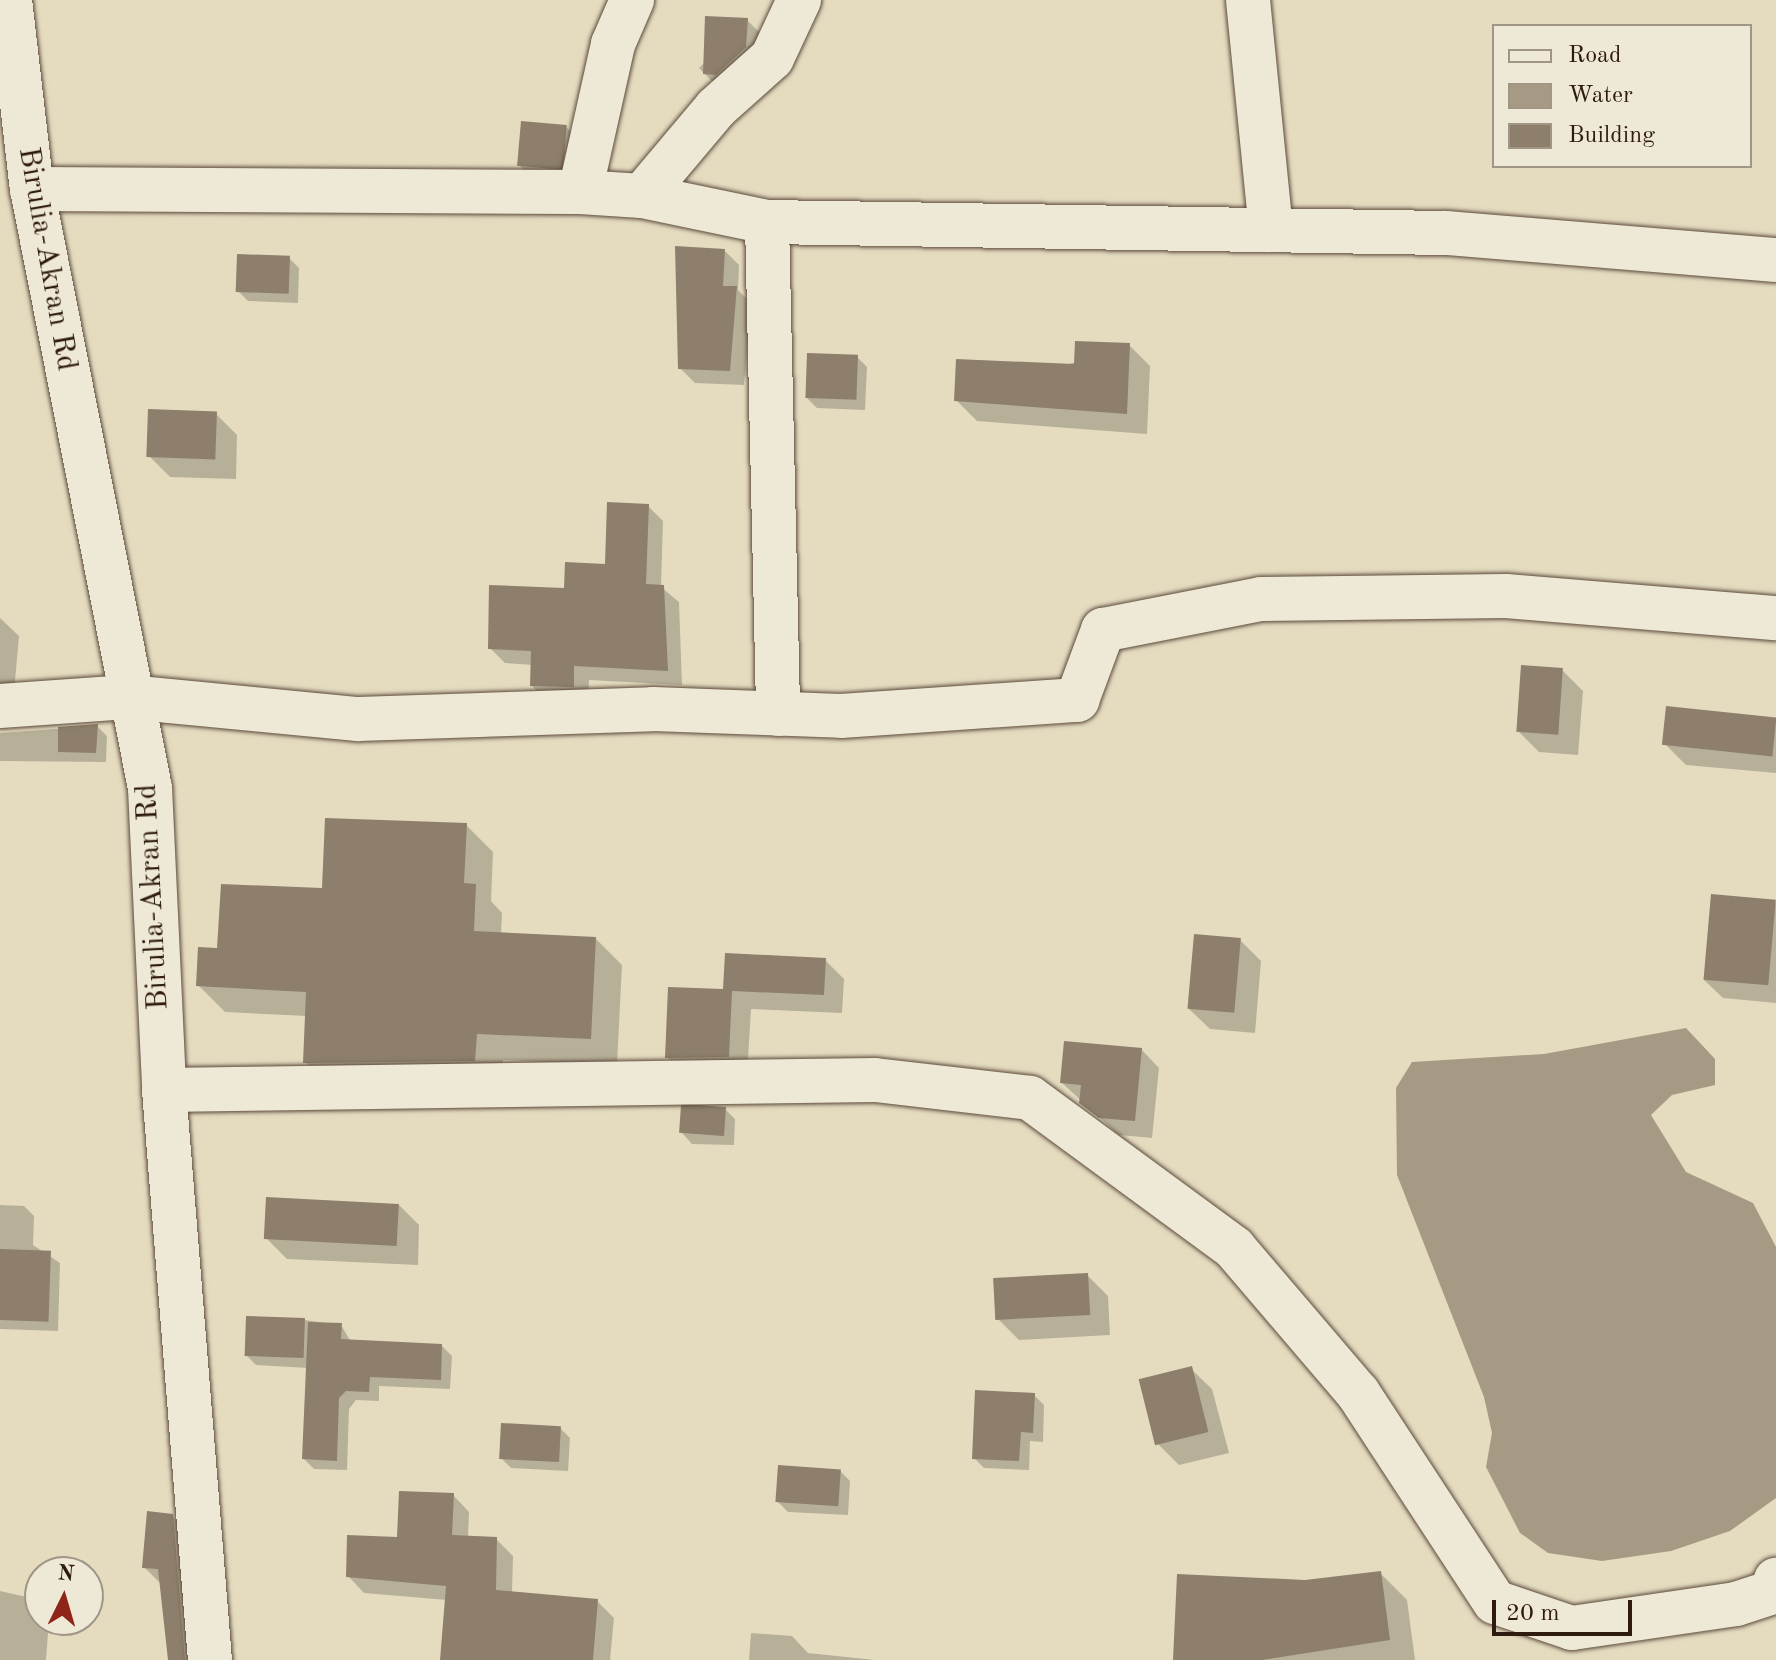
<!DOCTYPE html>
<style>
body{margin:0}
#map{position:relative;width:1776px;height:1660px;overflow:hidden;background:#e5dcc0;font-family:"Old Standard TT",serif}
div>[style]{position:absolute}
.water>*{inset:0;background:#a79a84}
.shadow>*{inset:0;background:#0003;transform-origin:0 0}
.building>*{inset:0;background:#8d7f6b;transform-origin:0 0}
.roads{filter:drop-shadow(0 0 2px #5c4a3b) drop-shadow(0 0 2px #5c4a3b)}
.street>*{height:44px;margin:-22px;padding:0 22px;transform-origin:22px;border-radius:22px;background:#eee8d6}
.secondary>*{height:44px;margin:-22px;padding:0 22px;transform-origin:22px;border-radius:22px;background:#eee8d6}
span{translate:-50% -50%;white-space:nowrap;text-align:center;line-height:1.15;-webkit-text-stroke:6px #eee8d6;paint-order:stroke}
.street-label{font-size:30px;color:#2e1a0f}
.legend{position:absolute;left:1492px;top:24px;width:260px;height:144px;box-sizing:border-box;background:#eee8d6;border:2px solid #a19686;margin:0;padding:10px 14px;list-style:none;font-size:24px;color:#2e1a0f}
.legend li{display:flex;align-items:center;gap:16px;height:40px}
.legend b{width:40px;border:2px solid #a19686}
.north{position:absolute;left:24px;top:1556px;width:80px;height:80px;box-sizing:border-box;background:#eee8d6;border:2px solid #a19686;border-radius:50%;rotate:5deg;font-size:22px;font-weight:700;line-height:32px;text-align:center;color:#2e1a0f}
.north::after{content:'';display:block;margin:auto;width:28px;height:36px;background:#8f2418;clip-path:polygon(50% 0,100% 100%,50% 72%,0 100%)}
.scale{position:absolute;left:1492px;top:1600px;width:140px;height:36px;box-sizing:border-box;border:4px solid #2e1a0f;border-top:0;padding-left:10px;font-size:24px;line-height:28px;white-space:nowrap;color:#2e1a0f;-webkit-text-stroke:6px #eee8d6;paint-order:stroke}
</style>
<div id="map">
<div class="water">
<i style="clip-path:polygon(1686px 1028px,1715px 1059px,1715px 1085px,1672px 1095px,1651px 1115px,1686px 1172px,1753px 1203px,1776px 1247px,1776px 1498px,1730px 1531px,1671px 1551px,1602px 1561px,1548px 1553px,1520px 1533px,1486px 1467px,1492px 1433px,1484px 1397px,1397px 1175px,1396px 1088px,1412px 1062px,1544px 1054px)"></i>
</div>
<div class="shadow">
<i style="left:747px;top:20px;width:30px;height:68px;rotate:45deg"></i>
<i style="clip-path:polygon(566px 127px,576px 137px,570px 176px,529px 175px,519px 165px)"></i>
<i style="clip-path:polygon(724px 250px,739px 265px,738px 290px,751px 303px,744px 385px,695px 383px,680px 368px)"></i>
<i style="clip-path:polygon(289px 258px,299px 268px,298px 303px,248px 301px,238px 291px)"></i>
<i style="clip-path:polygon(1129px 345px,1150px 366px,1147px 434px,977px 421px,956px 400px)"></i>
<i style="clip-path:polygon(857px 357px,867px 367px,865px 410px,817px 408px,807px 398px)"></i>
<i style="clip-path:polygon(216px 414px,237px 435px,236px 479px,170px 477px,149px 456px)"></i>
<i style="clip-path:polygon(648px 506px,663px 521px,661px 587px,679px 602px,682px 685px,589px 680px,588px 701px,547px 701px,532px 686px,533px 665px,505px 663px,490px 648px,607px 566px)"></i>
<i style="clip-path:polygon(0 618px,19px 636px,14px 692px,0 690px)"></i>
<i style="clip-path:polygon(1562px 670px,1583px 691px,1578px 755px,1539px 752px,1518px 731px)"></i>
<i style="clip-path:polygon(1776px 719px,1776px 773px,1686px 765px,1665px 744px)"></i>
<i style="clip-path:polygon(97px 726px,107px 736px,106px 762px,0 761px,0 733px)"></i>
<i style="clip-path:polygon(466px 825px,493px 852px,491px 901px,502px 913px,501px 934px,595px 938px,622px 965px,617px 1065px,503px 1060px,501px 1087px,332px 1089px,305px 1062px,307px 1016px,225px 1012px,198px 985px,219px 950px,324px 890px)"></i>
<i style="clip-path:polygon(1776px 902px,1776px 1003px,1723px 998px,1704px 980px)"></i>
<i style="clip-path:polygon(1240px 940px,1261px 961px,1255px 1033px,1210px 1029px,1189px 1009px)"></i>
<i style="clip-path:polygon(825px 960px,844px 979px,842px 1013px,751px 1009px,747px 1075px,686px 1076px,667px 1057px,725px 991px)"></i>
<i style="clip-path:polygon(1141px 1049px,1159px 1068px,1152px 1138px,1119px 1135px,1062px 1083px)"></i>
<i style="clip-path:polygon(725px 1109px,735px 1119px,734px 1145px,692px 1144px,682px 1133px)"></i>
<i style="clip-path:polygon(0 1205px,24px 1206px,34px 1216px,33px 1245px,60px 1263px,58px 1331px,0 1329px)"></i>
<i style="clip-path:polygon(399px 1205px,419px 1225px,418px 1265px,287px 1259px,266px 1238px)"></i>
<i style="clip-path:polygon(1087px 1275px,1108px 1296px,1110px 1335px,1019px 1340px,998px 1319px)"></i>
<i style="clip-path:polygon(304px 1320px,341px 1325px,351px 1342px,442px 1346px,452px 1356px,450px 1389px,379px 1386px,379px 1401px,356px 1400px,349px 1409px,347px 1470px,314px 1469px,304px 1459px,308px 1368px,256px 1365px,246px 1355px)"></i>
<i style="clip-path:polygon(1191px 1369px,1212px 1389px,1229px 1453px,1179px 1465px,1158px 1444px)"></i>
<i style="clip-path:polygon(1034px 1395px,1044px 1405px,1043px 1442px,1030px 1441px,1029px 1470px,984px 1468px,974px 1458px)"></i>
<i style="clip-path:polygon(560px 1428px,570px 1438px,568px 1471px,511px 1468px,501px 1458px)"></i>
<i style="clip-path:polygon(840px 1471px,850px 1481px,848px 1515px,788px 1512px,778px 1502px)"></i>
<i style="clip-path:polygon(453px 1495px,469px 1512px,468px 1538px,496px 1539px,513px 1556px,512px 1594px,597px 1601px,614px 1618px,610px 1660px,442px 1660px,447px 1600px,364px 1593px,348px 1576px)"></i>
<i style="clip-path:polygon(172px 1516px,193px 1537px,203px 1660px,170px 1660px,162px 1585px,144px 1567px)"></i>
<i style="clip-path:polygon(1380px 1573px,1407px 1600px,1415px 1660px,1175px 1660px,1305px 1582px)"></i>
<i style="clip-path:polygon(0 1591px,40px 1600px,40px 1620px,49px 1620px,46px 1660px,0 1660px)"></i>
<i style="clip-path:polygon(751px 1633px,792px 1636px,808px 1653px,875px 1660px,749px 1660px)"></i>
</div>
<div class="building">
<i style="clip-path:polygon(705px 16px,748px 18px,746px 47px,716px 75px,703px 74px)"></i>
<i style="left:521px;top:121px;width:46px;height:45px;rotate:5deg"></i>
<i style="clip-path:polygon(675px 246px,725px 249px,723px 286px,737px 286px,730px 371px,678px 369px)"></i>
<i style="left:237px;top:254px;width:53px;height:38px;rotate:2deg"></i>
<i style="clip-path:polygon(1075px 341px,1130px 343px,1127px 414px,954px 401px,956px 359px,1074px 364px)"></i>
<i style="left:807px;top:353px;width:51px;height:45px;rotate:2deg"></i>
<i style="left:148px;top:409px;width:69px;height:48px;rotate:2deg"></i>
<i style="clip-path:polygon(607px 502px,649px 504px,646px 584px,664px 585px,668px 671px,574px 666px,574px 687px,530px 686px,531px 651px,488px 649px,489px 585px,564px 588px,565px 562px,605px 564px)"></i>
<i style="left:1521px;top:665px;width:42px;height:67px;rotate:4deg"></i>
<i style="left:1666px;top:706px;width:111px;height:39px;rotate:6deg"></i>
<i style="clip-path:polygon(98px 724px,96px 753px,58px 752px,58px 727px)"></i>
<i style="clip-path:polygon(325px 818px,467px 823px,464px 883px,476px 884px,474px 931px,596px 937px,591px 1039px,477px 1034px,475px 1061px,303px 1063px,306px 992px,196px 986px,198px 947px,217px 948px,221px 884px,322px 888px)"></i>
<i style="left:1711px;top:894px;width:65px;height:86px;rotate:5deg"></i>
<i style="left:1194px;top:934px;width:47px;height:75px;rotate:5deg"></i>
<i style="clip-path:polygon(725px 953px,826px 958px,824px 995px,732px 991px,729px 1057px,665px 1058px,668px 987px,723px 989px)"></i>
<i style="clip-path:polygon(1064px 1041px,1142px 1048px,1135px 1121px,1099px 1118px,1079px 1103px,1081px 1085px,1060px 1083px)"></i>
<i style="left:726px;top:1107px;width:29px;height:45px;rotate:94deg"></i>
<i style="left:266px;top:1197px;width:133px;height:42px;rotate:3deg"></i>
<i style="left:0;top:1249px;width:51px;height:71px;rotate:2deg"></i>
<i style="left:1088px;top:1273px;width:42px;height:95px;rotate:87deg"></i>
<i style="left:246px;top:1316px;width:59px;height:40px;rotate:2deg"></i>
<i style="clip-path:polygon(308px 1322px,342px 1323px,341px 1339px,442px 1344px,441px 1380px,370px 1377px,369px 1392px,346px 1391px,339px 1398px,337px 1461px,302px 1459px)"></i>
<i style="left:1192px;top:1366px;width:68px;height:55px;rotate:76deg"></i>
<i style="clip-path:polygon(975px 1390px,1035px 1393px,1033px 1433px,1021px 1432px,1019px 1461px,972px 1459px)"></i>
<i style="left:501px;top:1423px;width:60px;height:36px;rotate:3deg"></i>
<i style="left:778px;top:1465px;width:63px;height:37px;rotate:4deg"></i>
<i style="clip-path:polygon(399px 1491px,454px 1493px,452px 1535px,497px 1537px,496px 1590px,598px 1599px,593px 1660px,440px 1660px,446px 1586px,346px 1577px,347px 1535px,397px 1537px)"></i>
<i style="clip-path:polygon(147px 1511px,173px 1514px,185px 1660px,168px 1660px,158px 1569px,142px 1568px)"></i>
<i style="clip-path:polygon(1381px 1571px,1390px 1640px,1262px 1660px,1173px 1660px,1177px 1574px,1305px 1580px)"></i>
</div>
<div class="roads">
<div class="street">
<i style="left:1248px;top:0;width:231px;rotate:84.3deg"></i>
<i style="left:32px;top:189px;width:548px;rotate:0.31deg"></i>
<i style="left:580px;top:192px;width:62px;rotate:3.7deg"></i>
<i style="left:642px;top:196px;width:128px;rotate:11.7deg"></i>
<i style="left:767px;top:222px;width:679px;rotate:0.93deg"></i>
<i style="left:1446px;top:233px;width:331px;rotate:4.7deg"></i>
<i style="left:580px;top:192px;width:152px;rotate:-77.4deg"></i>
<i style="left:613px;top:44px;width:48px;rotate:-66.6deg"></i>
<i style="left:642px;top:196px;width:115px;rotate:-49.9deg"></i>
<i style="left:716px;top:108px;width:75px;rotate:-41.8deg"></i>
<i style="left:772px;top:58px;width:64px;rotate:-65deg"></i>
<i style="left:767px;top:222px;width:492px;rotate:88.7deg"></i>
<i style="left:0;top:706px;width:128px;rotate:-4deg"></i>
<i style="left:128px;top:697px;width:231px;rotate:5.5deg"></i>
<i style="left:358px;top:719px;width:295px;rotate:-1.9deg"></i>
<i style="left:653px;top:709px;width:188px;rotate:2.1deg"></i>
<i style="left:841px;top:716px;width:237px;rotate:-3.9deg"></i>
<i style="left:1077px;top:700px;width:75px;rotate:-69.6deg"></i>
<i style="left:1103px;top:630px;width:161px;rotate:-11.1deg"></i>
<i style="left:1261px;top:599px;width:245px;rotate:-0.7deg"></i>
<i style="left:1506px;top:596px;width:271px;rotate:4.7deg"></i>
<i style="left:164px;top:1090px;width:711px;rotate:-0.81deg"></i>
<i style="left:875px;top:1080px;width:156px;rotate:6.6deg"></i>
<i style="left:1030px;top:1098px;width:253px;rotate:36.3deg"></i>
<i style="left:1234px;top:1248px;width:191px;rotate:49.5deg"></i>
<i style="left:1358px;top:1393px;width:250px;rotate:56.8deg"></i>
<i style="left:1495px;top:1602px;width:81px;rotate:18.7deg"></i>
<i style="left:1572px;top:1628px;width:166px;rotate:-8.3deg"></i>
<i style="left:1736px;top:1604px;width:38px;rotate:-18deg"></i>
<i style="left:1772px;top:1592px;width:13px;rotate:-72deg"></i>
</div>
<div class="secondary">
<i style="left:10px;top:0;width:190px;rotate:83.4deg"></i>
<i style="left:32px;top:189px;width:611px;rotate:78.86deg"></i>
<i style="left:150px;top:788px;width:302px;rotate:87.3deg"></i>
<i style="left:164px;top:1090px;width:572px;rotate:85.39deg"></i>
</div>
</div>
<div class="street-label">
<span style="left:47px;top:259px;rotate:80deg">Birulia-Akran Rd</span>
<span style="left:153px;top:897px;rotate:-93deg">Birulia-Akran Rd</span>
</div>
<ul class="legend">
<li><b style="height:10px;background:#eee8d6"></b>Road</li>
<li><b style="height:22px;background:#a79a84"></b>Water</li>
<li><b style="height:22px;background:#8d7f6b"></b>Building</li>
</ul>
<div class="north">N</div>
<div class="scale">20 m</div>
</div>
